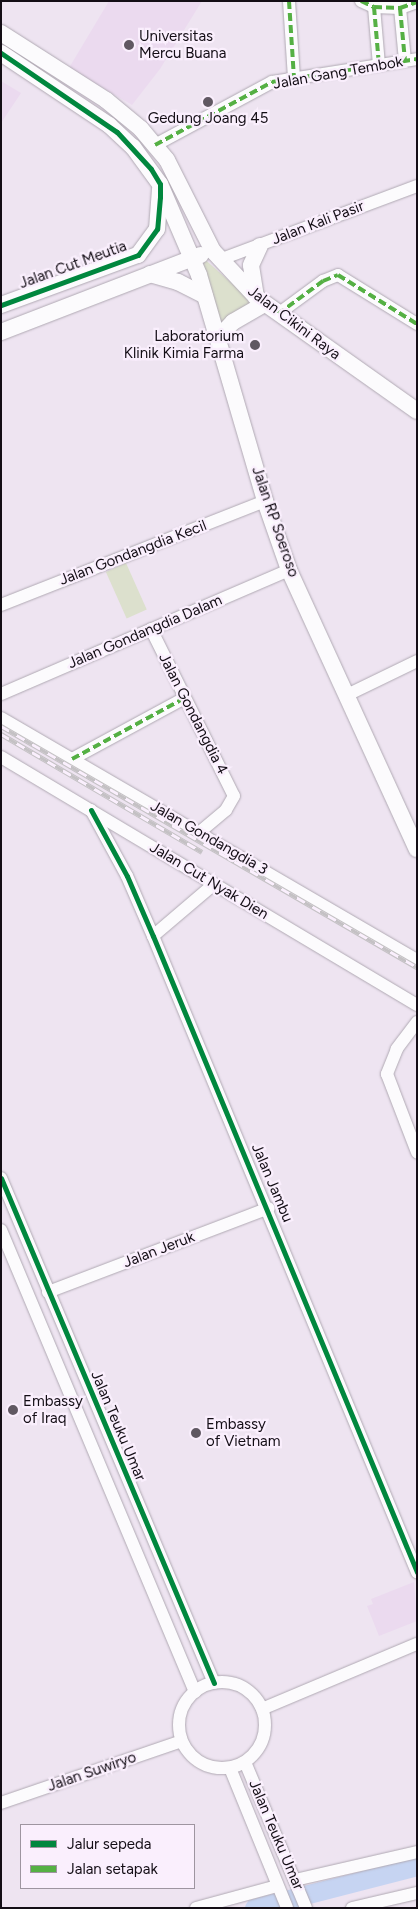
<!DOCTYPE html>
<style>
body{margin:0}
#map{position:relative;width:418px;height:1909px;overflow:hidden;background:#eee4f1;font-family:Figtree,sans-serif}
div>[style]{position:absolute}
.built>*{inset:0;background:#ebdaef}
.green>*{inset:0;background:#dce0cd;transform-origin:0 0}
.river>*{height:19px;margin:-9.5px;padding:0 9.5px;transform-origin:9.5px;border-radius:9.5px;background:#c6d4f2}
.roads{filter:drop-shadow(0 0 1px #b0a9b3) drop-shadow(0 0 1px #b0a9b3)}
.minor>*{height:12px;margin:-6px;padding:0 6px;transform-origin:6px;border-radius:6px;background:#fcfbfd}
.minor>.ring{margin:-6px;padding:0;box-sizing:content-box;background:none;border:12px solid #fcfbfd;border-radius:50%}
.major>*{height:16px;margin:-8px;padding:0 8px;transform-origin:8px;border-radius:8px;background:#fcfbfd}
.rail>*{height:5px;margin-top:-2.5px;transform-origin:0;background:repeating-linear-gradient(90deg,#faeffd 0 9px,#c4c1c4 0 18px);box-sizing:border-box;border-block:1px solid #c4c1c4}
.quiet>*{height:4px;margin-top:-2px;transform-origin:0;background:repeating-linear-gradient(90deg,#55b044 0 8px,transparent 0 12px)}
.cycleway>*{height:5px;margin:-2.5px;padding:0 2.5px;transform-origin:2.5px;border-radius:2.5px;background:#00873e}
.dots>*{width:14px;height:14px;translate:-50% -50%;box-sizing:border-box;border:2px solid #faeffd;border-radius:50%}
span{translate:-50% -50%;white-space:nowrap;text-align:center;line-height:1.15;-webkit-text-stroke:4.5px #faeffd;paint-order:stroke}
.poi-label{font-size:15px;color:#130d15}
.left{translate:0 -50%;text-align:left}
.right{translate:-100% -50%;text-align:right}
.street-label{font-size:15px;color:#130d15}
.frame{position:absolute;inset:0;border:2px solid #130d15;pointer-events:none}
.legend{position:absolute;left:20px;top:1824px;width:175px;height:65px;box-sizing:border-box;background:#faeffd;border:1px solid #9e95a0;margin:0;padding:6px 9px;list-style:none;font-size:15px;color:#130d15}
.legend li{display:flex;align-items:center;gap:10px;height:25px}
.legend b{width:25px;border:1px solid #9e95a0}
</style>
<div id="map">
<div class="built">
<i style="clip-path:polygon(109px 1px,202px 1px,160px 69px,132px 105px,69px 68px)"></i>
<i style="clip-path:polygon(1px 81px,21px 93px,1px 123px)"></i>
<i style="clip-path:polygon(414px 1582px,417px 1621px,379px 1636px,367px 1606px,373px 1604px,371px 1599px)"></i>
</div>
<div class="green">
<i style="clip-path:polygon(202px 257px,257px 305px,220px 328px,209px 292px)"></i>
<i style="left:126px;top:563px;width:51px;height:22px;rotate:66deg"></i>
</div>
<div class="river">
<i style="left:254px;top:1908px;width:168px;rotate:-14.4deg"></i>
</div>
<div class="roads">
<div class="minor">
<i style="left:289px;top:1px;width:77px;rotate:86.3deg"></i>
<i style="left:361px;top:1px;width:14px;rotate:25deg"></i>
<i style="left:374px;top:7px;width:26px;rotate:2deg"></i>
<i style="left:400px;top:8px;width:18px;rotate:-19deg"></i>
<i style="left:374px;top:7px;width:58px;rotate:85.1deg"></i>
<i style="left:400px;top:8px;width:53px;rotate:84.6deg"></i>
<i style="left:155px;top:145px;width:133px;rotate:-28.3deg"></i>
<i style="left:272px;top:82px;width:147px;rotate:-9deg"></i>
<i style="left:219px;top:260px;width:211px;rotate:-20.5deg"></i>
<i style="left:278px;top:314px;width:56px;rotate:-36.3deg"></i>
<i style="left:323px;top:281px;width:16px;rotate:-22deg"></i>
<i style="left:338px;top:275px;width:93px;rotate:31.8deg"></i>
<i style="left:1px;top:605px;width:284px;rotate:-21.5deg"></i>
<i style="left:151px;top:629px;width:186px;rotate:63.6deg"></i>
<i style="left:234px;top:796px;width:16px;rotate:120deg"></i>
<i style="left:226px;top:810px;width:35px;rotate:140deg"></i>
<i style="left:1px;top:694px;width:314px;rotate:-23.3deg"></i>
<i style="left:347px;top:695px;width:78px;rotate:-25.9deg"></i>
<i style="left:1px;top:718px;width:481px;rotate:30.2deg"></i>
<i style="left:1px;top:757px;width:484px;rotate:30.8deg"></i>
<i style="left:72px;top:759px;width:126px;rotate:-28.4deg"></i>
<i style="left:91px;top:810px;width:75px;rotate:61.4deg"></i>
<i style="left:127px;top:876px;width:65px;rotate:66.6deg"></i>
<i style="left:153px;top:936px;width:689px;rotate:67.46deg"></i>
<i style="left:153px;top:936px;width:80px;rotate:-40.4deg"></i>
<i style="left:417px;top:1022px;width:34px;rotate:127deg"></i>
<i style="left:397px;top:1049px;width:27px;rotate:112deg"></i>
<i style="left:387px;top:1074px;width:84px;rotate:69deg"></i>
<i style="left:1px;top:1178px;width:548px;rotate:67.13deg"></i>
<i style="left:1px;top:1230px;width:501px;rotate:67.22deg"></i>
<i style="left:48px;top:1292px;width:236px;rotate:-20.8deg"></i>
<i class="ring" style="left:179px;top:1682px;width:74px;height:74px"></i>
<i style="left:262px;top:1709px;width:168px;rotate:-22.8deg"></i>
<i style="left:245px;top:1762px;width:158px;rotate:67.3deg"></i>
<i style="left:230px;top:1768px;width:151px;rotate:67.8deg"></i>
<i style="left:1px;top:1803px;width:191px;rotate:-18.9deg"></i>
<i style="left:295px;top:1880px;width:125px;rotate:-12.9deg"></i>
<i style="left:196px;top:1908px;width:84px;rotate:-15.2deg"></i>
<i style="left:352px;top:1908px;width:67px;rotate:-13deg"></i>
</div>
<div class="major">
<i style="left:1px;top:33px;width:125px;rotate:32.5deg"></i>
<i style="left:106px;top:100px;width:45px;rotate:39.6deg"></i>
<i style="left:141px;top:129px;width:40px;rotate:50deg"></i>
<i style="left:167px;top:160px;width:102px;rotate:63.2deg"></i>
<i style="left:213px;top:251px;width:63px;rotate:46.9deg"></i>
<i style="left:256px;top:297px;width:197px;rotate:35.3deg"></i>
<i style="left:1px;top:53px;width:130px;rotate:33.7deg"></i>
<i style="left:109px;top:125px;width:33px;rotate:43deg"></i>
<i style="left:133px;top:147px;width:46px;rotate:53.9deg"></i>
<i style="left:160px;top:184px;width:99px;rotate:66.8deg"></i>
<i style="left:199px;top:275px;width:235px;rotate:73.7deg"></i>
<i style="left:265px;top:501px;width:73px;rotate:70.8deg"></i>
<i style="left:289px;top:570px;width:307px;rotate:65.4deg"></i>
<i style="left:150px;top:274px;width:29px;rotate:16deg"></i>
<i style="left:178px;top:282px;width:30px;rotate:27deg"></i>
<i style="left:256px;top:297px;width:32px;rotate:-99deg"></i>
<i style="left:251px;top:265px;width:21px;rotate:-65deg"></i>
<i style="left:1px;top:305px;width:146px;rotate:-20.1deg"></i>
<i style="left:138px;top:255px;width:32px;rotate:-54deg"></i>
<i style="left:157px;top:229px;width:40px;rotate:-85.7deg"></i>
<i style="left:1px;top:332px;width:214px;rotate:-21.1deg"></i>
<i style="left:218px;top:338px;width:22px;rotate:-47deg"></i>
<i style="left:233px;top:322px;width:36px;rotate:-30deg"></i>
</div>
</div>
<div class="rail">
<i style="left:1px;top:726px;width:481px;rotate:30.1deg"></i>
<i style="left:1px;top:734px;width:233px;rotate:30.4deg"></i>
</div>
<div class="quiet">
<i style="left:289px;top:1px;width:77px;rotate:86.3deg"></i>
<i style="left:361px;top:1px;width:14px;rotate:25deg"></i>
<i style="left:374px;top:7px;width:26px;rotate:2deg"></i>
<i style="left:400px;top:8px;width:18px;rotate:-19deg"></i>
<i style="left:374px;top:7px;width:58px;rotate:85.1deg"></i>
<i style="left:400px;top:8px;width:53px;rotate:84.6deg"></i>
<i style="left:155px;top:145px;width:133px;rotate:-28.3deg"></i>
<i style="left:272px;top:82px;width:147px;rotate:-9deg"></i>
<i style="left:278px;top:314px;width:56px;rotate:-36.3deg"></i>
<i style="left:323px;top:281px;width:16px;rotate:-22deg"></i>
<i style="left:338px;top:275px;width:93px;rotate:31.8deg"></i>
<i style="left:72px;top:759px;width:126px;rotate:-28.4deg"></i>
</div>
<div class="cycleway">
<i style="left:1px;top:53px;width:140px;rotate:34.3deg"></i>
<i style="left:117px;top:132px;width:50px;rotate:47.4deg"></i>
<i style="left:151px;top:169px;width:17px;rotate:59deg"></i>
<i style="left:160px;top:184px;width:13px;rotate:90deg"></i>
<i style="left:160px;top:197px;width:32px;rotate:95deg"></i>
<i style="left:157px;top:229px;width:32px;rotate:126deg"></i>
<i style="left:138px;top:255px;width:146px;rotate:159.9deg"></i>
<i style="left:91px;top:810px;width:75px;rotate:61.4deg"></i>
<i style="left:127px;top:876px;width:65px;rotate:66.6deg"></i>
<i style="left:153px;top:936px;width:689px;rotate:67.46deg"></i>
<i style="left:1px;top:1178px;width:548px;rotate:67.13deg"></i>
</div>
<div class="dots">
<i style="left:129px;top:45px;background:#605862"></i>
<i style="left:208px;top:102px;background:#605862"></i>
<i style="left:255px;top:345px;background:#605862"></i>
<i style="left:13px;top:1410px;background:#605862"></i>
<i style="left:196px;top:1433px;background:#605862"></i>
</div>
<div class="poi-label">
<span class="left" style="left:139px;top:45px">Universitas<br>Mercu Buana</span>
<span style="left:208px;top:119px">Gedung Joang 45</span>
<span class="right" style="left:244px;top:345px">Laboratorium<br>Klinik Kimia Farma</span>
<span class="left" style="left:23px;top:1410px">Embassy<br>of Iraq</span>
<span class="left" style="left:206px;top:1433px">Embassy<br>of Vietnam</span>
</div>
<div class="street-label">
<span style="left:338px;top:73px;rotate:-10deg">Jalan Gang Tembok</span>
<span style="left:318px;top:223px;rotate:-21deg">Jalan Kali Pasir</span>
<span style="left:73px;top:265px;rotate:-20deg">Jalan Cut Meutia</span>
<span style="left:294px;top:323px;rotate:37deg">Jalan Cikini Raya</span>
<span style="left:275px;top:522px;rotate:71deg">Jalan RP Soeroso</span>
<span style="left:133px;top:553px;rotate:-21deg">Jalan Gondangdia Kecil</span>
<span style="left:145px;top:632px;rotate:-23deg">Jalan Gondangdia Dalam</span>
<span style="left:193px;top:714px;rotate:63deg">Jalan Gondangdia 4</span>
<span style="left:209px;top:838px;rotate:30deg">Jalan Gondangdia 3</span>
<span style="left:209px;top:881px;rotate:31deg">Jalan Cut Nyak Dien</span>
<span style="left:272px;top:1183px;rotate:67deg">Jalan Jambu</span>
<span style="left:159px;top:1250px;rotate:-21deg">Jalan Jeruk</span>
<span style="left:118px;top:1426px;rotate:67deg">Jalan Teuku Umar</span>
<span style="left:92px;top:1772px;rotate:-19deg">Jalan Suwiryo</span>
<span style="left:276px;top:1835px;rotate:67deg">Jalan Teuku Umar</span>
</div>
<div class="frame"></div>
<ul class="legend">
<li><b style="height:6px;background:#00873e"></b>Jalur sepeda</li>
<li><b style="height:6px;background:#55b044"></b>Jalan setapak</li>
</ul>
</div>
